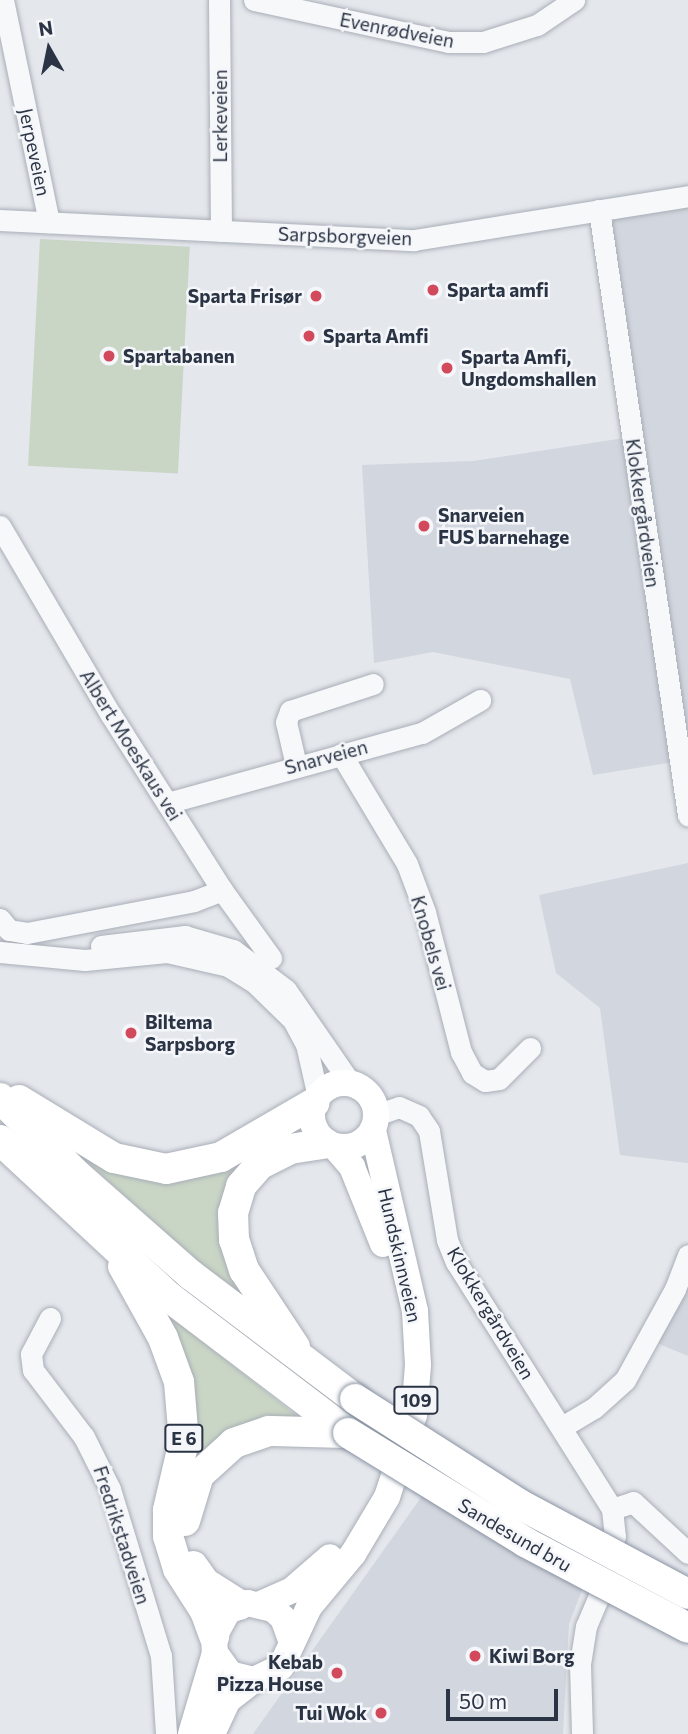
<!DOCTYPE html>
<meta charset="utf-8">
<style>
body{margin:0}
#map{position:relative;width:688px;height:1734px;overflow:hidden;background:#e4e7ec;font-family:Commissioner,sans-serif}
div>[style]{position:absolute}
.built>*{inset:0;background:#d2d6de}
.green>*{inset:0;background:#c9d6c5;transform-origin:0 0}
.roads{filter:drop-shadow(0 0 2px #a9aeb7) drop-shadow(0 0 2px #a9aeb7)}
.minor>*{height:21px;margin:-10.5px;padding:0 10.5px;transform-origin:10.5px;border-radius:10.5px;background:#f7f8fa}
.major>*{height:26px;margin:-13px;padding:0 13px;transform-origin:13px;border-radius:13px;background:#fff}
.major>.ring{margin:-13px;padding:0;box-sizing:content-box;background:none;border:26px solid #fff;border-radius:50%}
.highway>*{height:30px;margin:-15px;padding:0 15px;transform-origin:15px;border-radius:15px;background:#fff}
.bridges{filter:drop-shadow(0 0 2px #8b94a3) drop-shadow(0 0 2px #8b94a3)}
.highway-bridge>*{height:30px;margin:-15px;padding:0 15px;transform-origin:15px;border-radius:15px;background:#fff}
.dots>*{width:19px;height:19px;translate:-50% -50%;box-sizing:border-box;border:4px solid #f4f6f9;border-radius:50%}
span{translate:-50% -50%;white-space:nowrap;text-align:center;line-height:1.15;-webkit-text-stroke:5px #f4f6f9;paint-order:stroke}
.shield-label span{padding:2px 5px;background:#f4f6f9;border:2px solid;border-radius:5px;-webkit-text-stroke-width:0}
.shield-label{font-size:18px;color:#2b3445;font-weight:700}
.street-label{font-size:19px;color:#2b3445}
.poi-label{font-size:19px;color:#2b3445;font-weight:700}
.left{translate:0 -50%;text-align:left}
.right{translate:-100% -50%;text-align:right}
.north{position:absolute;left:14px;top:14px;width:70px;height:70px;-webkit-text-stroke:5px #f4f6f9;paint-order:stroke;rotate:351deg;font-size:19px;font-weight:700;line-height:28px;text-align:center;color:#2b3445}
.north::after{content:'';display:block;margin:auto;width:24px;height:32px;background:#2b3445;clip-path:polygon(50% 0,100% 100%,50% 72%,0 100%)}
.scale{position:absolute;left:446px;top:1689px;width:112px;height:32px;box-sizing:border-box;border:4px solid #2b3445;border-top:0;padding-left:9px;font-size:21px;line-height:24px;white-space:nowrap;color:#2b3445;-webkit-text-stroke:5px #f4f6f9;paint-order:stroke}
</style>
<div id="map">
<div class="built">
<i style="clip-path:polygon(688px 196px,688px 814px,680px 761px,593px 775px,570px 679px,433px 652px,374px 663px,362px 465px,473px 461px,631px 437px,599px 210px)"></i>
<i style="clip-path:polygon(688px 863px,688px 1163px,620px 1155px,600px 1008px,556px 973px,539px 895px)"></i>
<i style="clip-path:polygon(688px 1255px,688px 1356px,650px 1340px)"></i>
<i style="clip-path:polygon(432px 1482px,591px 1567px,569px 1624px,563px 1734px,253px 1734px)"></i>
</div>
<div class="green">
<i style="left:40px;top:239px;width:150px;height:227px;rotate:3deg"></i>
<i style="clip-path:polygon(60px 1138px,102px 1163px,248px 1154px,232px 1183px,263px 1314px,206px 1269px)"></i>
<i style="clip-path:polygon(157px 1306px,302px 1420px,194px 1470px)"></i>
</div>
<div class="roads">
<div class="minor">
<i style="left:3px;top:0;width:227px;rotate:78.3deg"></i>
<i style="left:219px;top:0;width:231px;rotate:89.5deg"></i>
<i style="left:254px;top:0;width:198px;rotate:12.2deg"></i>
<i style="left:448px;top:42px;width:35px"></i>
<i style="left:483px;top:42px;width:57px;rotate:-17.5deg"></i>
<i style="left:537px;top:25px;width:45px;rotate:-34deg"></i>
<i style="left:599px;top:210px;width:612px;rotate:81.63deg"></i>
<i style="left:0;top:220px;width:414px;rotate:2.8deg"></i>
<i style="left:414px;top:240px;width:278px;rotate:-9.1deg"></i>
<i style="left:0;top:526px;width:219px;rotate:59.6deg"></i>
<i style="left:111px;top:715px;width:207px;rotate:57.6deg"></i>
<i style="left:222px;top:890px;width:84px;rotate:54.2deg"></i>
<i style="left:341px;top:754px;width:128px;rotate:59deg"></i>
<i style="left:407px;top:864px;width:51px;rotate:69.4deg"></i>
<i style="left:425px;top:912px;width:145px;rotate:75.6deg"></i>
<i style="left:461px;top:1052px;width:24px;rotate:62deg"></i>
<i style="left:472px;top:1073px;width:15px;rotate:32deg"></i>
<i style="left:485px;top:1081px;width:14px;rotate:-8deg"></i>
<i style="left:499px;top:1079px;width:44px;rotate:-45deg"></i>
<i style="left:296px;top:765px;width:44px;rotate:-103.1deg"></i>
<i style="left:286px;top:722px;width:12px;rotate:-70deg"></i>
<i style="left:290px;top:711px;width:87px;rotate:-18deg"></i>
<i style="left:167px;top:803px;width:264px;rotate:-15.4deg"></i>
<i style="left:422px;top:733px;width:67px;rotate:-29.6deg"></i>
<i style="left:0;top:919px;width:14px;rotate:51deg"></i>
<i style="left:9px;top:930px;width:18px;rotate:9deg"></i>
<i style="left:27px;top:933px;width:170px;rotate:-10.8deg"></i>
<i style="left:194px;top:901px;width:30px;rotate:-21deg"></i>
<i style="left:101px;top:946px;width:85px;rotate:-6.8deg"></i>
<i style="left:185px;top:936px;width:50px;rotate:16.3deg"></i>
<i style="left:233px;top:950px;width:66px;rotate:37deg"></i>
<i style="left:286px;top:990px;width:114px;rotate:55.3deg"></i>
<i style="left:0;top:952px;width:85px;rotate:5.4deg"></i>
<i style="left:85px;top:960px;width:82px;rotate:-5.6deg"></i>
<i style="left:167px;top:952px;width:63px;rotate:12.9deg"></i>
<i style="left:228px;top:966px;width:32px;rotate:32deg"></i>
<i style="left:255px;top:983px;width:53px;rotate:44.2deg"></i>
<i style="left:293px;top:1020px;width:27px;rotate:62deg"></i>
<i style="left:306px;top:1044px;width:54px;rotate:77.2deg"></i>
<i style="left:376px;top:1115px;width:24px;rotate:-19deg"></i>
<i style="left:399px;top:1107px;width:22px;rotate:24deg"></i>
<i style="left:419px;top:1116px;width:18px;rotate:56deg"></i>
<i style="left:429px;top:1131px;width:110px;rotate:80.6deg"></i>
<i style="left:447px;top:1240px;width:24px;rotate:68deg"></i>
<i style="left:456px;top:1262px;width:292px;rotate:57.7deg"></i>
<i style="left:612px;top:1509px;width:27px;rotate:84deg"></i>
<i style="left:615px;top:1536px;width:57px;rotate:104.3deg"></i>
<i style="left:601px;top:1591px;width:38px;rotate:113deg"></i>
<i style="left:586px;top:1626px;width:39px;rotate:99deg"></i>
<i style="left:580px;top:1665px;width:69px;rotate:88.3deg"></i>
<i style="left:50px;top:1318px;width:41px;rotate:117.8deg"></i>
<i style="left:31px;top:1354px;width:16px;rotate:83deg"></i>
<i style="left:33px;top:1370px;width:84px;rotate:52.7deg"></i>
<i style="left:84px;top:1437px;width:58px;rotate:63.4deg"></i>
<i style="left:110px;top:1489px;width:175px;rotate:73deg"></i>
<i style="left:161px;top:1656px;width:78px;rotate:86.3deg"></i>
<i style="left:562px;top:1427px;width:37px;rotate:-31deg"></i>
<i style="left:594px;top:1408px;width:42px;rotate:-42.1deg"></i>
<i style="left:625px;top:1380px;width:104px;rotate:-61.2deg"></i>
<i style="left:675px;top:1289px;width:36px;rotate:-69deg"></i>
<i style="left:612px;top:1509px;width:22px;rotate:-18deg"></i>
<i style="left:633px;top:1502px;width:75px;rotate:42.8deg"></i>
</div>
<div class="major">
<i class="ring" style="left:312px;top:1083px;width:38px;height:38px"></i>
<i style="left:334px;top:1146px;width:28px;rotate:49deg"></i>
<i style="left:352px;top:1167px;width:83px;rotate:68.1deg"></i>
<i style="left:261px;top:1604px;width:34px;rotate:-24deg"></i>
<i style="left:292px;top:1590px;width:50px;rotate:-41deg"></i>
<i style="left:291px;top:1640px;width:23px;rotate:-110deg"></i>
<i style="left:283px;top:1618px;width:13px;rotate:-138deg"></i>
<i style="left:273px;top:1609px;width:26px;rotate:-167deg"></i>
<i style="left:248px;top:1603px;width:22px;rotate:158deg"></i>
<i style="left:228px;top:1611px;width:29px;rotate:119deg"></i>
<i style="left:214px;top:1636px;width:17px;rotate:87deg"></i>
<i style="left:215px;top:1653px;width:26px;rotate:54deg"></i>
<i style="left:230px;top:1674px;width:25px;rotate:14deg"></i>
<i style="left:254px;top:1680px;width:30px;rotate:-26deg"></i>
<i style="left:281px;top:1667px;width:66px;rotate:-65deg"></i>
<i style="left:309px;top:1607px;width:69px;rotate:-50.3deg"></i>
<i style="left:353px;top:1554px;width:66px;rotate:-59.2deg"></i>
<i style="left:387px;top:1497px;width:86px;rotate:-71.8deg"></i>
<i style="left:414px;top:1415px;width:50px;rotate:-85.4deg"></i>
<i style="left:418px;top:1365px;width:54px;rotate:-93.2deg"></i>
<i style="left:415px;top:1311px;width:186px;rotate:-103.1deg"></i>
<i style="left:191px;top:1734px;width:84px;rotate:-73.5deg"></i>
<i style="left:212px;top:1734px;width:38px;rotate:-65deg"></i>
<i style="left:228px;top:1700px;width:33px;rotate:-38deg"></i>
</div>
<div class="highway">
<i style="left:0;top:1098px;width:109px;rotate:45deg"></i>
<i style="left:77px;top:1175px;width:152px;rotate:41.3deg"></i>
<i style="left:191px;top:1275px;width:206px;rotate:37.1deg"></i>
<i style="left:19px;top:1100px;width:111px;rotate:31.4deg"></i>
<i style="left:114px;top:1158px;width:53px;rotate:11.9deg"></i>
<i style="left:166px;top:1169px;width:56px;rotate:-12.3deg"></i>
<i style="left:221px;top:1157px;width:108px;rotate:-30.1deg"></i>
<i style="left:0;top:1140px;width:231px;rotate:42.9deg"></i>
<i style="left:169px;top:1297px;width:225px;rotate:37.2deg"></i>
<i style="left:123px;top:1266px;width:82px;rotate:60.9deg"></i>
<i style="left:163px;top:1338px;width:47px;rotate:70deg"></i>
<i style="left:179px;top:1382px;width:59px;rotate:85.2deg"></i>
<i style="left:184px;top:1441px;width:71px;rotate:103.1deg"></i>
<i style="left:168px;top:1510px;width:26px;rotate:90deg"></i>
<i style="left:168px;top:1536px;width:34px;rotate:73deg"></i>
<i style="left:178px;top:1569px;width:50px;rotate:57.3deg"></i>
<i style="left:205px;top:1611px;width:27px;rotate:70deg"></i>
<i style="left:295px;top:1347px;width:92px;rotate:-123.5deg"></i>
<i style="left:244px;top:1270px;width:32px;rotate:-108deg"></i>
<i style="left:234px;top:1240px;width:27px;rotate:-92deg"></i>
<i style="left:233px;top:1213px;width:28px;rotate:-73deg"></i>
<i style="left:241px;top:1186px;width:28px;rotate:-49deg"></i>
<i style="left:259px;top:1165px;width:35px;rotate:-27deg"></i>
<i style="left:290px;top:1149px;width:36px;rotate:-9deg"></i>
<i style="left:185px;top:1521px;width:48px;rotate:-73.1deg"></i>
<i style="left:199px;top:1475px;width:47px;rotate:-42.4deg"></i>
<i style="left:234px;top:1443px;width:37px;rotate:-19deg"></i>
<i style="left:269px;top:1431px;width:79px;rotate:1.5deg"></i>
<i style="left:193px;top:1566px;width:21px;rotate:55deg"></i>
<i style="left:205px;top:1583px;width:41px;rotate:32.2deg"></i>
</div>
</div>
<div class="bridges">
<div class="highway-bridge">
<i style="left:355px;top:1399px;width:197px;rotate:32.6deg"></i>
<i style="left:521px;top:1505px;width:189px;rotate:28.1deg"></i>
<i style="left:348px;top:1433px;width:208px;rotate:31.6deg"></i>
<i style="left:525px;top:1542px;width:184px;rotate:27.8deg"></i>
</div>
</div>
<div class="dots">
<i style="left:433px;top:290px;background:#d1495b"></i>
<i style="left:316px;top:296px;background:#d1495b"></i>
<i style="left:309px;top:336px;background:#d1495b"></i>
<i style="left:109px;top:356px;background:#d1495b"></i>
<i style="left:447px;top:368px;background:#d1495b"></i>
<i style="left:424px;top:526px;background:#d1495b"></i>
<i style="left:131px;top:1033px;background:#d1495b"></i>
<i style="left:475px;top:1656px;background:#d1495b"></i>
<i style="left:337px;top:1673px;background:#d1495b"></i>
<i style="left:381px;top:1713px;background:#d1495b"></i>
</div>
<div class="shield-label">
<span style="left:416px;top:1400px">109</span>
<span style="left:184px;top:1438px">E 6</span>
</div>
<div class="street-label">
<span style="left:397px;top:30px;rotate:11deg">Evenrødveien</span>
<span style="left:220px;top:116px;rotate:-90deg">Lerkeveien</span>
<span style="left:35px;top:152px;rotate:78deg">Jerpeveien</span>
<span style="left:345px;top:236px;rotate:2deg">Sarpsborgveien</span>
<span style="left:643px;top:513px;rotate:82deg">Klokkergårdveien</span>
<span style="left:131px;top:745px;rotate:58deg">Albert Moeskaus vei</span>
<span style="left:326px;top:757px;rotate:-15deg">Snarveien</span>
<span style="left:431px;top:943px;rotate:74deg">Knobels vei</span>
<span style="left:400px;top:1255px;rotate:77deg">Hundskinnveien</span>
<span style="left:491px;top:1313px;rotate:59deg">Klokkergårdveien</span>
<span style="left:122px;top:1535px;rotate:72deg">Fredrikstadveien</span>
<span style="left:515px;top:1535px;rotate:30deg">Sandesund bru</span>
</div>
<div class="poi-label">
<span class="left" style="left:447px;top:290px">Sparta amfi</span>
<span class="right" style="left:302px;top:296px">Sparta Frisør</span>
<span class="left" style="left:323px;top:336px">Sparta Amfi</span>
<span class="left" style="left:123px;top:356px">Spartabanen</span>
<span class="left" style="left:461px;top:368px">Sparta Amfi,<br>Ungdomshallen</span>
<span class="left" style="left:438px;top:526px">Snarveien<br>FUS barnehage</span>
<span class="left" style="left:145px;top:1033px">Biltema<br>Sarpsborg</span>
<span class="left" style="left:489px;top:1656px">Kiwi Borg</span>
<span class="right" style="left:323px;top:1673px">Kebab<br>Pizza House</span>
<span class="right" style="left:367px;top:1713px">Tui Wok</span>
</div>
<div class="north">N</div>
<div class="scale">50 m</div>
</div>
